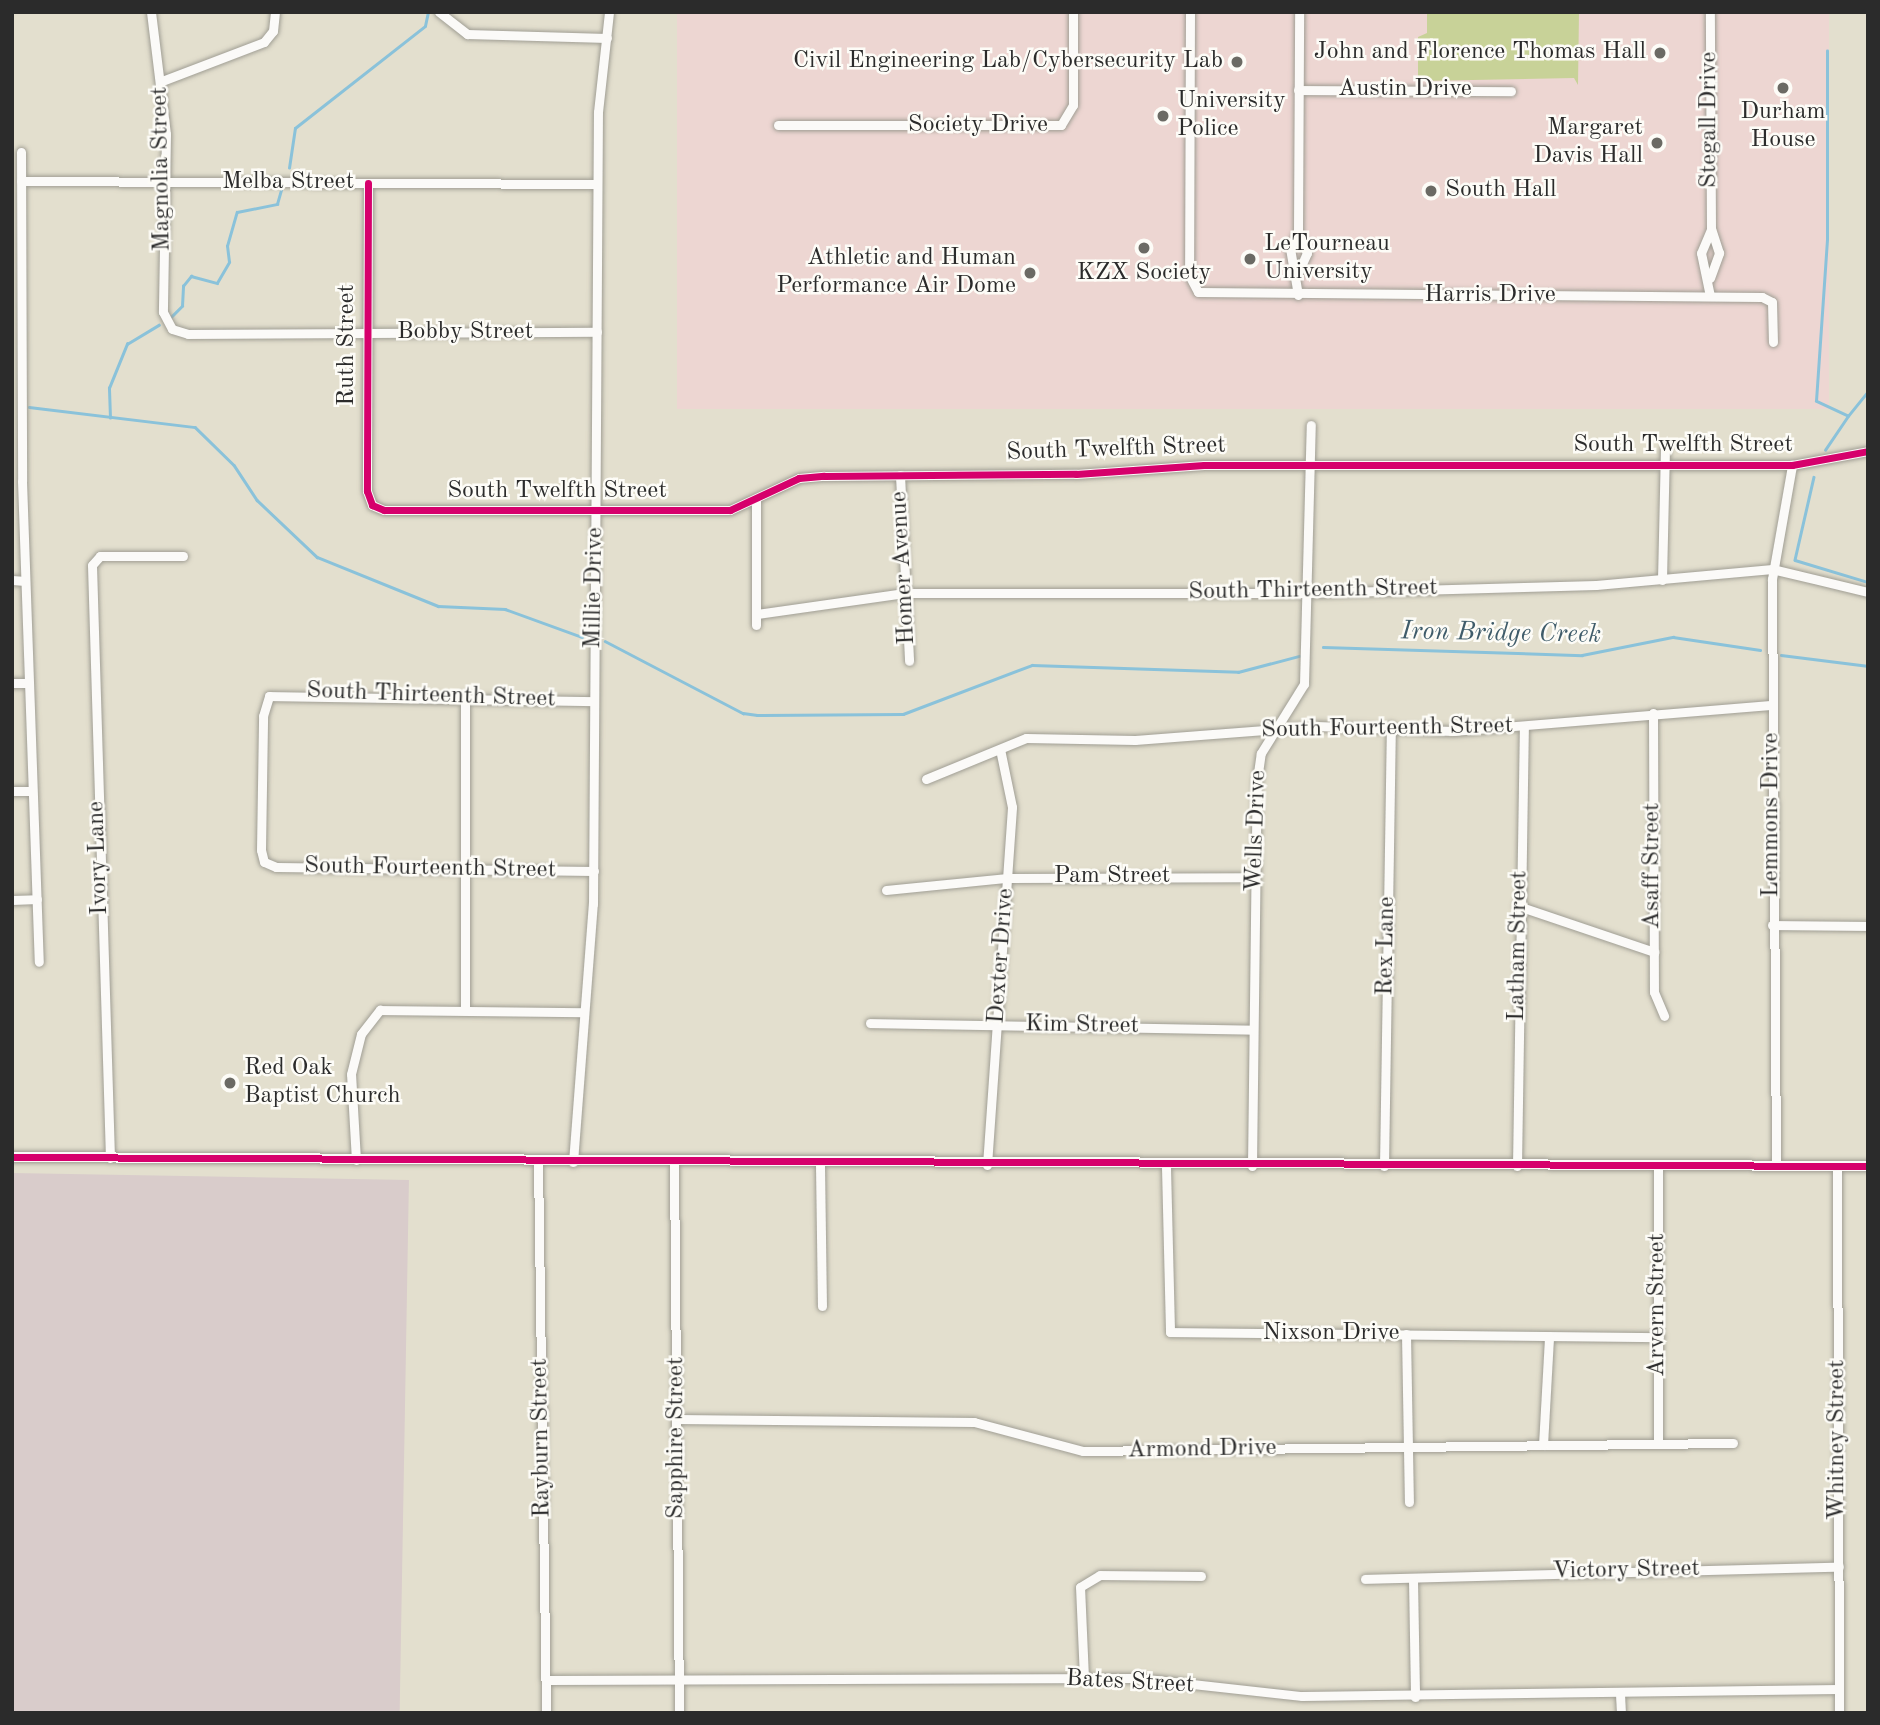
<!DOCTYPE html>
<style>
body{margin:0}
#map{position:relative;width:1880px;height:1725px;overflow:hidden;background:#e3dfce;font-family:"Old Standard TT",serif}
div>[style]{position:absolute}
.built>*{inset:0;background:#edd6d2;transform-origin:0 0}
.industrial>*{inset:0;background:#d9cccb;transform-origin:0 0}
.green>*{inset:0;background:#c8d298}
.stream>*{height:2.5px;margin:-1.25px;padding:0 1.25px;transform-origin:1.25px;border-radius:1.25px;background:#8ac2da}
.roads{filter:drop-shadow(0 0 2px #a09e94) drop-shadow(0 0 2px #a09e94)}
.minor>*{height:9px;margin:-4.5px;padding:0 4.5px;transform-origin:4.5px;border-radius:4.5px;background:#fbfaf8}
.tertiary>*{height:10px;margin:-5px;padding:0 5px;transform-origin:5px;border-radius:5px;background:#fbfaf8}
.cycleway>*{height:7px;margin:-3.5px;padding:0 3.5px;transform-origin:3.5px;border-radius:3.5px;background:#d6006c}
.dots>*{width:19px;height:19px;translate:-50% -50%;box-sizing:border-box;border:4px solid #fdfcf7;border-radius:50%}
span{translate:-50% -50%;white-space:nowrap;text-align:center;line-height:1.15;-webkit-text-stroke:5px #fdfcf7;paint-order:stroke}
.poi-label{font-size:24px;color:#2b2b2b}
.right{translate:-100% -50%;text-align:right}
.left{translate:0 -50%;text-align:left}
.street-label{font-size:24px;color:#2b2b2b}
.water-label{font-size:26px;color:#3f5c6a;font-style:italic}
.frame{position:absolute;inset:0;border:14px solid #2b2b2b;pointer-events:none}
</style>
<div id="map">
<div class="built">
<i style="left:677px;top:12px;width:1152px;height:397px"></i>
</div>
<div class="industrial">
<i style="left:12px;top:1173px;width:397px;height:540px;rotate:1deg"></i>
</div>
<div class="green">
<i style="clip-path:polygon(1427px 12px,1579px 12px,1578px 85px,1574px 78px,1418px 81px,1418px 37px,1427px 33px)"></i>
</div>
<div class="stream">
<i style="left:289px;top:168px;width:40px;rotate:-81.5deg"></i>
<i style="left:295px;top:128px;width:165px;rotate:-38.1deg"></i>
<i style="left:425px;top:26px;width:14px;rotate:-78deg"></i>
<i style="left:170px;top:318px;width:17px;rotate:-45deg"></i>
<i style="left:182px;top:306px;width:20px;rotate:-87deg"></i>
<i style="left:183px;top:286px;width:13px;rotate:-51deg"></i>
<i style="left:191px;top:276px;width:27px;rotate:15deg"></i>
<i style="left:217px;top:283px;width:24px;rotate:-60deg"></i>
<i style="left:229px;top:262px;width:16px;rotate:-97deg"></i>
<i style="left:227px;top:246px;width:35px;rotate:-74deg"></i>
<i style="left:237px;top:212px;width:41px;rotate:-11.3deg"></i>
<i style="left:277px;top:204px;width:15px;rotate:-74deg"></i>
<i style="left:29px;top:407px;width:167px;rotate:6.9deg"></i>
<i style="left:195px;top:427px;width:54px;rotate:44.3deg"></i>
<i style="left:234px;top:465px;width:42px;rotate:56.7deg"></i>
<i style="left:257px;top:500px;width:83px;rotate:43.5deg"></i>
<i style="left:317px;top:557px;width:131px;rotate:22deg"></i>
<i style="left:438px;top:606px;width:67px;rotate:2.6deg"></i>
<i style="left:505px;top:609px;width:82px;rotate:20deg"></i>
<i style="left:1848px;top:416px;width:32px;rotate:-51deg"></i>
<i style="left:110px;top:418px;width:30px;rotate:-92deg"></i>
<i style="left:109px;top:388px;width:48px;rotate:-67.8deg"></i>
<i style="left:127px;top:344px;width:37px;rotate:-31deg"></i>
<i style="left:1825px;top:450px;width:41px;rotate:-55.9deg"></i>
<i style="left:1848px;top:416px;width:35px;rotate:-155deg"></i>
<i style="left:1816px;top:401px;width:162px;rotate:-86.1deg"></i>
<i style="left:1827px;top:239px;width:188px;rotate:-90deg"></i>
<i style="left:1814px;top:477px;width:85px;rotate:102.9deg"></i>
<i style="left:1795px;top:560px;width:76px;rotate:16.8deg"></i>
<i style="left:605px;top:641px;width:156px;rotate:27.6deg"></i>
<i style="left:743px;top:713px;width:14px;rotate:8deg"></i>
<i style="left:757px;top:715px;width:146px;rotate:-0.4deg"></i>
<i style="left:903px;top:714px;width:138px;rotate:-20.8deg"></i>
<i style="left:1032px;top:665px;width:206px;rotate:1.9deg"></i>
<i style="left:1238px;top:672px;width:63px;rotate:-14.7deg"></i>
<i style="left:1323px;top:647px;width:259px;rotate:1.8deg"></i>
<i style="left:1582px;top:655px;width:93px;rotate:-11.2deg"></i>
<i style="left:1673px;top:637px;width:88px;rotate:8.5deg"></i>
<i style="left:1781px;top:655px;width:88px;rotate:7.2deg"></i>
</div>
<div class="roads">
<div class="minor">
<i style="left:151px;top:12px;width:123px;rotate:83deg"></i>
<i style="left:166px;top:134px;width:178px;rotate:91deg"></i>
<i style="left:163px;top:312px;width:19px;rotate:62deg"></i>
<i style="left:172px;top:329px;width:17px;rotate:17deg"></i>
<i style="left:188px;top:334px;width:409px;rotate:-0.3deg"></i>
<i style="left:439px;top:12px;width:36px;rotate:38deg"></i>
<i style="left:467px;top:34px;width:140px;rotate:1.6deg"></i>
<i style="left:1190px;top:12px;width:263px;rotate:90.2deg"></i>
<i style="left:1189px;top:275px;width:19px;rotate:62deg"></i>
<i style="left:1198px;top:292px;width:564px;rotate:0.51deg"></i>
<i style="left:1762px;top:297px;width:11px;rotate:27deg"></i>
<i style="left:1772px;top:302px;width:40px;rotate:88.6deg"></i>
<i style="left:162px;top:81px;width:109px;rotate:-20.9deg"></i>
<i style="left:264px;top:42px;width:14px;rotate:-51deg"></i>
<i style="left:273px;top:31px;width:19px;rotate:-84deg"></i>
<i style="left:1298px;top:90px;width:213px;rotate:0.3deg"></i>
<i style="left:778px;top:125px;width:283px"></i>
<i style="left:1061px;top:125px;width:23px;rotate:-59deg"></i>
<i style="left:1073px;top:105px;width:93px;rotate:-90deg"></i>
<i style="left:21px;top:152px;width:329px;rotate:89.8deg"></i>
<i style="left:22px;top:481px;width:481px;rotate:88deg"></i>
<i style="left:21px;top:181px;width:576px;rotate:0.3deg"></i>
<i style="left:368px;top:183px;width:308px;rotate:90.2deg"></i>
<i style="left:367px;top:491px;width:15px;rotate:70deg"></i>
<i style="left:372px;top:505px;width:13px;rotate:23deg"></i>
<i style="left:384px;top:510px;width:346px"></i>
<i style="left:730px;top:510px;width:76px;rotate:-24.9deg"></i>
<i style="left:799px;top:478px;width:25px;rotate:-5deg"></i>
<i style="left:824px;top:476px;width:252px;rotate:-0.5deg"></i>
<i style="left:1076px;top:474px;width:128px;rotate:-4deg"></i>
<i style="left:1204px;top:465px;width:588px"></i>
<i style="left:1792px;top:465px;width:77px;rotate:-10.4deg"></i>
<i style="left:1298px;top:273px;width:22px;rotate:-66deg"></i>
<i style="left:1307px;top:253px;width:23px;rotate:-113deg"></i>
<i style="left:1710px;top:278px;width:27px;rotate:-70deg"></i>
<i style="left:1719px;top:253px;width:25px;rotate:-108deg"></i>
<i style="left:1711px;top:229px;width:217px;rotate:-90.3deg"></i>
<i style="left:1298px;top:295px;width:48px;rotate:-99.7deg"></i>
<i style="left:1290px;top:248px;width:18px;rotate:-63deg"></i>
<i style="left:1298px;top:232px;width:220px;rotate:-89.7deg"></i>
<i style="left:1710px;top:296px;width:44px;rotate:-101.8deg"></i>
<i style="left:1701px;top:253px;width:26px;rotate:-67deg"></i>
<i style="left:900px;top:475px;width:186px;rotate:87.2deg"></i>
<i style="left:756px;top:499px;width:126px;rotate:90deg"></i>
<i style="left:12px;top:580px;width:13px;rotate:4deg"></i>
<i style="left:1662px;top:580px;width:131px;rotate:-88.7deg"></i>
<i style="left:757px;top:614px;width:149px;rotate:-8.1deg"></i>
<i style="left:905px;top:593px;width:403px"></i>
<i style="left:1308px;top:593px;width:288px;rotate:-1.6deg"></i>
<i style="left:1596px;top:585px;width:177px;rotate:-5.2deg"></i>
<i style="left:1772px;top:569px;width:99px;rotate:13.5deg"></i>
<i style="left:12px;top:683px;width:16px"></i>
<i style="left:465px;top:696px;width:311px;rotate:90deg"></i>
<i style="left:1653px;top:713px;width:279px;rotate:89.8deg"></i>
<i style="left:1654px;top:992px;width:26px;rotate:67deg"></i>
<i style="left:926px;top:779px;width:108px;rotate:-22.3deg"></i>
<i style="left:1026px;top:738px;width:109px;rotate:1.1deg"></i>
<i style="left:1135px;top:740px;width:182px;rotate:-4.4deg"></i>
<i style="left:1316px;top:726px;width:138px;rotate:2.1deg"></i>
<i style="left:1454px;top:731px;width:319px;rotate:-4.7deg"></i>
<i style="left:12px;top:791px;width:20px"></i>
<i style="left:594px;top:871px;width:318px;rotate:-179.3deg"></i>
<i style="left:276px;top:867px;width:13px;rotate:-157deg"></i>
<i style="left:264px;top:862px;width:12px;rotate:-104deg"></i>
<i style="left:261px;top:850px;width:134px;rotate:-89.1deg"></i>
<i style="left:263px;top:716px;width:21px;rotate:-73deg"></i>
<i style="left:269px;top:696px;width:325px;rotate:0.9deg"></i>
<i style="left:886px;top:890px;width:122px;rotate:-5.7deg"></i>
<i style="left:1007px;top:878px;width:248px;rotate:-0.2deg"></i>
<i style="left:12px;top:900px;width:25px;rotate:-2deg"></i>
<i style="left:1518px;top:906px;width:144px;rotate:18.7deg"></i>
<i style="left:1772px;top:925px;width:96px;rotate:0.6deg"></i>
<i style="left:870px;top:1023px;width:382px;rotate:1deg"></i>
<i style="left:110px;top:1158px;width:593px;rotate:-91.74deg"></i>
<i style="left:92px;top:565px;width:12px;rotate:-48deg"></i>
<i style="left:100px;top:556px;width:83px"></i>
<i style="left:356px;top:1160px;width:86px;rotate:-93.3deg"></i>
<i style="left:351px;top:1074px;width:41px;rotate:-76deg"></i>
<i style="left:361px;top:1034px;width:31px;rotate:-52deg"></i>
<i style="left:380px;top:1010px;width:200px;rotate:0.6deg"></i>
<i style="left:538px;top:1162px;width:551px;rotate:89.17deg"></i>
<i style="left:573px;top:1162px;width:259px;rotate:-85.6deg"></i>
<i style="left:593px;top:904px;width:792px;rotate:-89.64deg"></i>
<i style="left:598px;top:112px;width:101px;rotate:-83.7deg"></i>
<i style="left:674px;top:1163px;width:550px;rotate:89.48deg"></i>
<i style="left:820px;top:1165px;width:141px;rotate:89.2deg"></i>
<i style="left:987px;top:1165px;width:359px;rotate:-86deg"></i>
<i style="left:1012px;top:807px;width:59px;rotate:-101.7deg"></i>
<i style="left:1252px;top:1166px;width:386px;rotate:-89.3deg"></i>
<i style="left:1257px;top:780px;width:27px;rotate:-82deg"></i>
<i style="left:1261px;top:753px;width:81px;rotate:-58.1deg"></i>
<i style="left:1304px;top:684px;width:259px;rotate:-88.5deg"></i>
<i style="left:1384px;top:1166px;width:440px;rotate:-89.1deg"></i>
<i style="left:1517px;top:1166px;width:440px;rotate:-89.1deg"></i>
<i style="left:1776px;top:1166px;width:587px;rotate:-90.39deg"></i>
<i style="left:1772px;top:579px;width:116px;rotate:-80deg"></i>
<i style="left:1837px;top:1166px;width:547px;rotate:89.79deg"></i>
<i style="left:1166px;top:1167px;width:165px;rotate:88.6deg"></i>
<i style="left:1170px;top:1332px;width:489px;rotate:0.6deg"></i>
<i style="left:1406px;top:1334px;width:168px;rotate:89deg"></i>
<i style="left:676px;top:1419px;width:298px;rotate:0.6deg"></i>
<i style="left:974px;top:1422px;width:113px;rotate:14.9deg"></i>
<i style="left:1083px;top:1451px;width:650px;rotate:-0.71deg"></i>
<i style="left:1658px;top:1443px;width:277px;rotate:-90deg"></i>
<i style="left:1543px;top:1445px;width:109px;rotate:-86.8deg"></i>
<i style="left:1365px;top:1579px;width:474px;rotate:-1.5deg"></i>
<i style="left:1413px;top:1579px;width:118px;rotate:89deg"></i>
<i style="left:1084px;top:1678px;width:91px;rotate:-92.5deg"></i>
<i style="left:1080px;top:1587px;width:23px;rotate:-31deg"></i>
<i style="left:1100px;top:1575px;width:101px;rotate:0.6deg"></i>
<i style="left:546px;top:1680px;width:592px;rotate:-0.19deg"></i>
<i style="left:1138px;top:1678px;width:165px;rotate:6.3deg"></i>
<i style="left:1302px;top:1696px;width:537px;rotate:-0.75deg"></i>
<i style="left:1620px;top:1694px;width:19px;rotate:87deg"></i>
</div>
<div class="tertiary">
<i style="left:12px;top:1157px;width:1856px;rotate:0.28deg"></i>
</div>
</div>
<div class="cycleway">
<i style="left:368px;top:183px;width:308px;rotate:90.2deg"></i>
<i style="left:367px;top:491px;width:15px;rotate:70deg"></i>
<i style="left:372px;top:505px;width:13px;rotate:23deg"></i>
<i style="left:384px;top:510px;width:346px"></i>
<i style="left:730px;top:510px;width:76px;rotate:-24.9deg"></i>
<i style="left:799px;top:478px;width:25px;rotate:-5deg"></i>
<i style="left:824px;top:476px;width:252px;rotate:-0.5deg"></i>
<i style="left:1076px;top:474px;width:128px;rotate:-4deg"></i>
<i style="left:1204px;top:465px;width:588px"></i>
<i style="left:1792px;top:465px;width:77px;rotate:-10.4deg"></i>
<i style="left:12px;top:1157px;width:1856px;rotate:0.28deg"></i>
</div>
<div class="dots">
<i style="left:1660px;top:53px;background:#6b6a64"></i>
<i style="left:1237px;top:62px;background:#6b6a64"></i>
<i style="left:1783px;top:88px;background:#6b6a64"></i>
<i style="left:1163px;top:116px;background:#6b6a64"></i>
<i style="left:1657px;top:143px;background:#6b6a64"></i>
<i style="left:1431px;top:191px;background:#6b6a64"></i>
<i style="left:1144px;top:248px;background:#6b6a64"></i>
<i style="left:1250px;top:259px;background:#6b6a64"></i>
<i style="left:1030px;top:273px;background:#6b6a64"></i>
<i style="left:230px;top:1083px;background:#6b6a64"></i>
</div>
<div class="poi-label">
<span class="right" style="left:1646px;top:53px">John and Florence Thomas Hall</span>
<span class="right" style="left:1223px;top:62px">Civil Engineering Lab/Cybersecurity Lab</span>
<span class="left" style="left:1177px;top:116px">University<br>Police</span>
<span style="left:1783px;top:127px">Durham<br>House</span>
<span class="right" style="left:1643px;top:143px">Margaret<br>Davis Hall</span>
<span class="left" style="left:1445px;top:191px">South Hall</span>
<span class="left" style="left:1264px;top:259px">LeTourneau<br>University</span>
<span class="right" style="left:1016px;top:273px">Athletic and Human<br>Performance Air Dome</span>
<span style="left:1144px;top:274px">KZX Society</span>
<span class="left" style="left:244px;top:1083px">Red Oak<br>Baptist Church</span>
</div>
<div class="street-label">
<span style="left:1405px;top:90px">Austin Drive</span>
<span style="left:1710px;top:120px;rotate:-90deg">Stegall Drive</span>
<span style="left:978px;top:126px">Society Drive</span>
<span style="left:162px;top:169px;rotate:-91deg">Magnolia Street</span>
<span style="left:288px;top:183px">Melba Street</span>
<span style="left:1490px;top:296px">Harris Drive</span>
<span style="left:465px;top:333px">Bobby Street</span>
<span style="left:348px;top:345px;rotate:-90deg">Ruth Street</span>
<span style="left:1683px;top:446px">South Twelfth Street</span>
<span style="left:1116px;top:450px;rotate:-2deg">South Twelfth Street</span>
<span style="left:557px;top:492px">South Twelfth Street</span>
<span style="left:904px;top:568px;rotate:-93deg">Homer Avenue</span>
<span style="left:595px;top:588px;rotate:-89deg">Millie Drive</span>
<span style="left:1313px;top:591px;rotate:-1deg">South Thirteenth Street</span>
<span style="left:431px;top:696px;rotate:2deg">South Thirteenth Street</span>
<span style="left:1387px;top:729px;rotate:-1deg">South Fourteenth Street</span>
<span style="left:1772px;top:815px;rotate:-90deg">Lemmons Drive</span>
<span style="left:1257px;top:831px;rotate:-88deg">Wells Drive</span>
<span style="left:99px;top:858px;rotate:-92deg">Ivory Lane</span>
<span style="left:1653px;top:866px;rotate:-90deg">Asaff Street</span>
<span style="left:430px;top:869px;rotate:1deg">South Fourteenth Street</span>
<span style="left:1112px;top:877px">Pam Street</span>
<span style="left:1387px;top:946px;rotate:-89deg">Rex Lane</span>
<span style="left:1519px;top:946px;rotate:-89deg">Latham Street</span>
<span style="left:1002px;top:956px;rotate:-86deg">Dexter Drive</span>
<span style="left:1082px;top:1026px;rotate:1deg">Kim Street</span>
<span style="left:1658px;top:1305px;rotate:-90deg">Arvern Street</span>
<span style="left:1331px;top:1334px">Nixson Drive</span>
<span style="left:542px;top:1438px;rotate:-91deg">Rayburn Street</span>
<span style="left:677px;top:1438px;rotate:-90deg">Sapphire Street</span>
<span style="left:1838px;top:1440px;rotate:-90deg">Whitney Street</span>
<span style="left:1202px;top:1450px;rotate:-1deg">Armond Drive</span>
<span style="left:1626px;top:1571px;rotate:-1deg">Victory Street</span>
<span style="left:1130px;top:1683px;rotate:3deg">Bates Street</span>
</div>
<div class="water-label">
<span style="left:1501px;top:634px;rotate:1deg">Iron Bridge Creek</span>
</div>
<div class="frame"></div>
</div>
